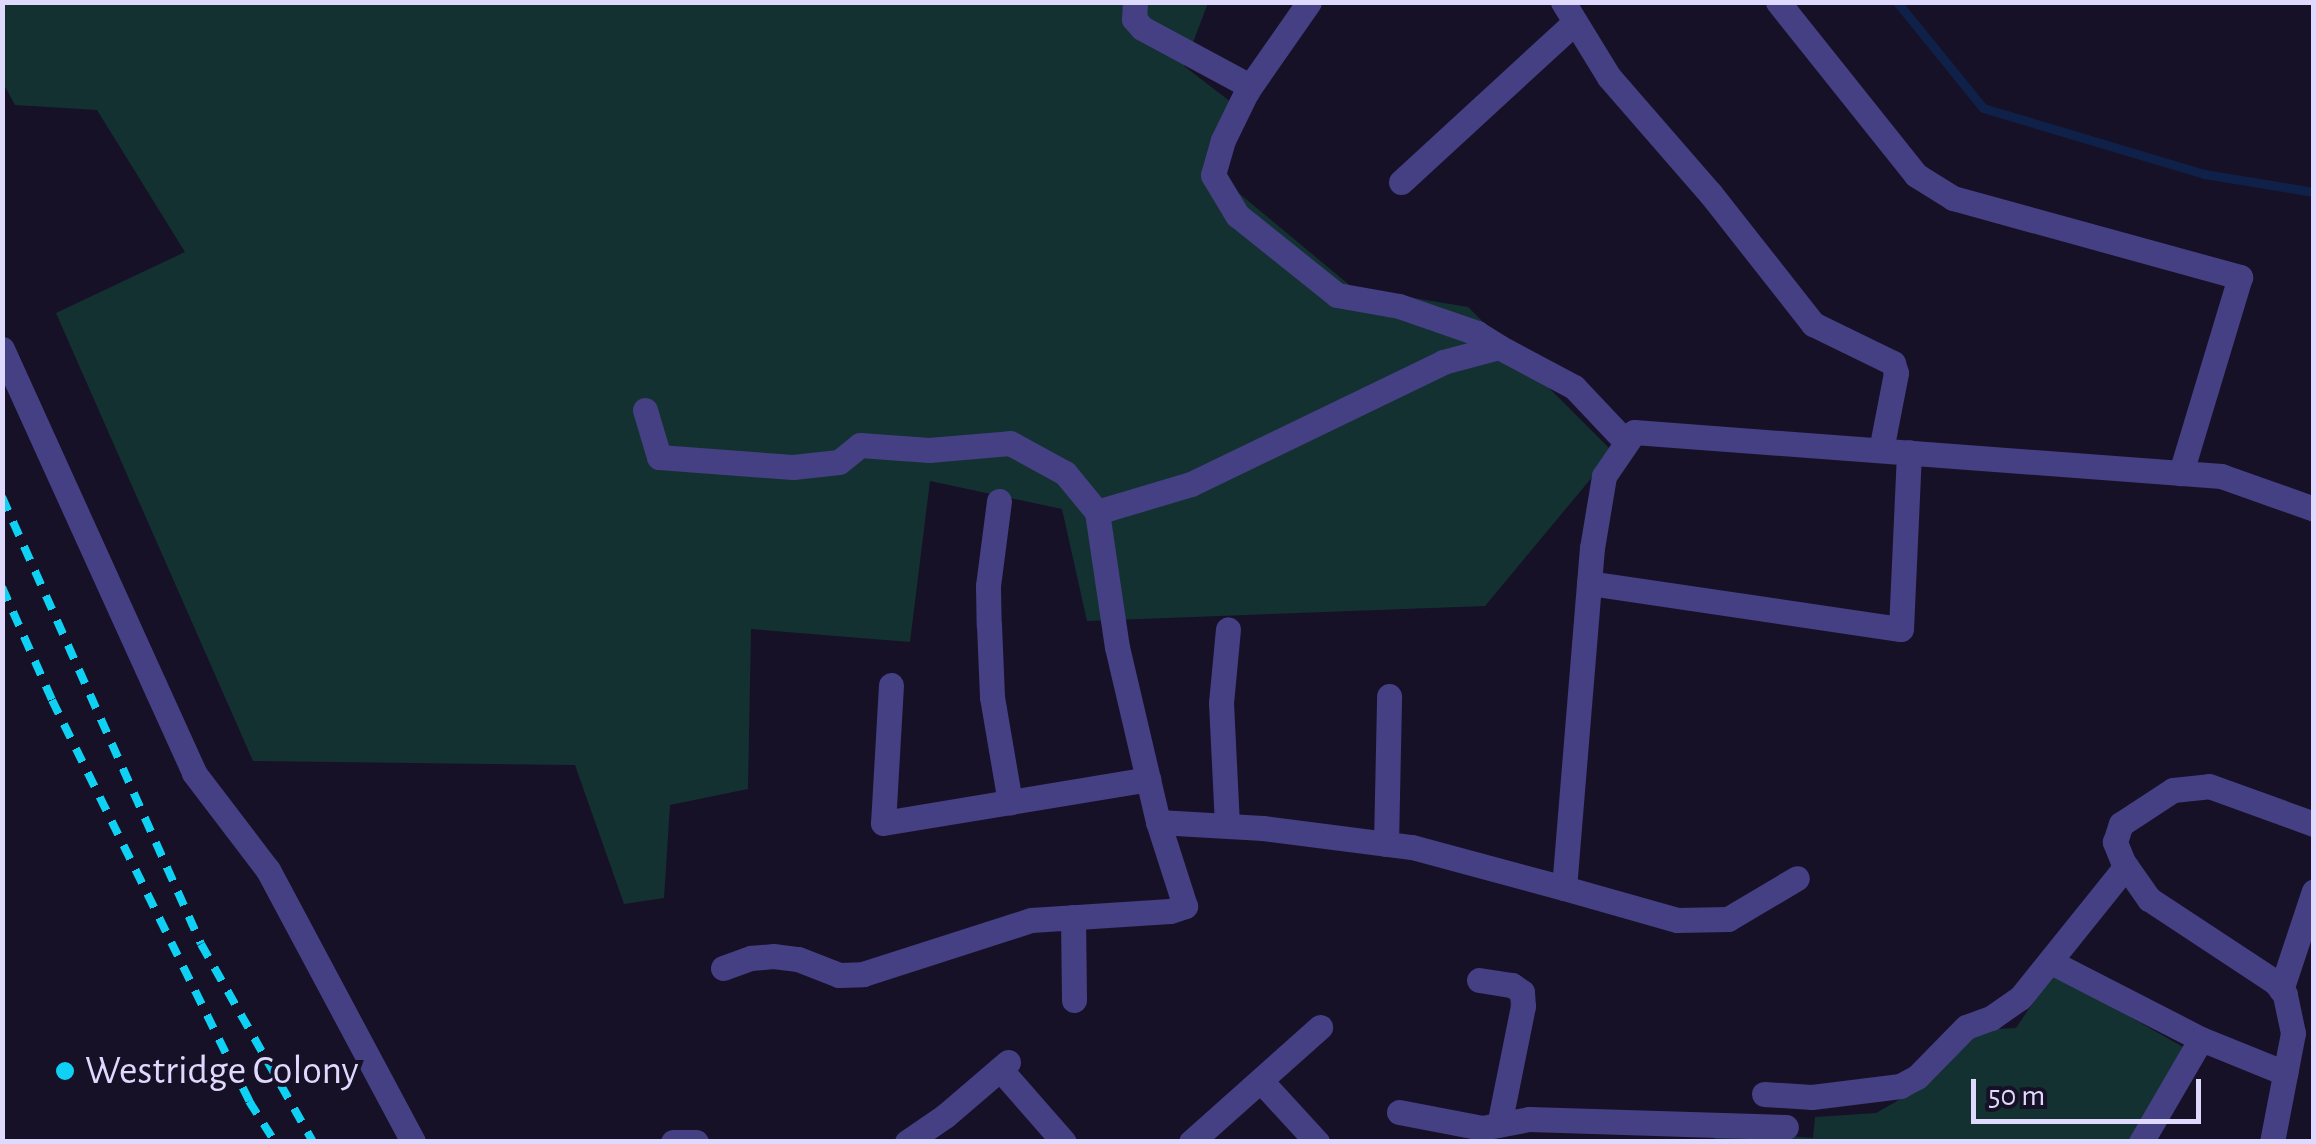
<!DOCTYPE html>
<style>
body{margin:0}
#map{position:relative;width:2316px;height:1144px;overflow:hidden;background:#161127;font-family:"Alegreya Sans",sans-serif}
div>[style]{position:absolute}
.green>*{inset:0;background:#143131}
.stream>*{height:9px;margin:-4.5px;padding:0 4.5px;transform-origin:4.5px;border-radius:4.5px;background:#0f2148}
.street>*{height:25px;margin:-12.5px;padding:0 12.5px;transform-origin:12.5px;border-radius:12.5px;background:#453f84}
.rail>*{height:8px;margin-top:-4px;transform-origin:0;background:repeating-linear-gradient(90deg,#0fd1f3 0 15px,transparent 0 27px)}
.dots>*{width:28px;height:28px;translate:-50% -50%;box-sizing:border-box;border:5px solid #161127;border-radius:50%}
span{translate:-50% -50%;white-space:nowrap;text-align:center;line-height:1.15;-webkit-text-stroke:8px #161127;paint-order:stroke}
.poi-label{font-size:40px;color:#dfd9fd}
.left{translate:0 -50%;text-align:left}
.frame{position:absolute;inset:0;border:5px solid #dfd9fd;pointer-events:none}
.scale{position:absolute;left:1971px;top:1079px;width:230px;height:45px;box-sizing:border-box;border:5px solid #dfd9fd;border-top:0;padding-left:12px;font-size:30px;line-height:35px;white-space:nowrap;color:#dfd9fd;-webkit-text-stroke:8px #161127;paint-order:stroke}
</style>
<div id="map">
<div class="green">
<i style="clip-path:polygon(2px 3px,1208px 3px,1184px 66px,1236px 106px,1223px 180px,1353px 288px,1468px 307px,1613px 452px,1485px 606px,1087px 621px,1062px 509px,930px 481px,910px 642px,751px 629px,748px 789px,670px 805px,664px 898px,624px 904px,575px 765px,253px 761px,56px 313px,185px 252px,97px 110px,15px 105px,3px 83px)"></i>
<i style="clip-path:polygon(2053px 973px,2183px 1047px,2129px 1141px,1714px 1142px,1716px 1130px,1813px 1138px,1815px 1117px,1876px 1113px,1927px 1084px,1972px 1030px,2016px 1028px)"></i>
</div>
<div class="stream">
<i style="left:1897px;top:2px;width:136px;rotate:50.9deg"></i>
<i style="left:1983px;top:108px;width:231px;rotate:16.6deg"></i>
<i style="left:2204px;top:174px;width:111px;rotate:9.3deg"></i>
</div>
<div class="street">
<i style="left:1135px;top:2px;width:17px;rotate:93deg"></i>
<i style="left:1134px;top:19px;width:12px;rotate:48deg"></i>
<i style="left:1142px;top:28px;width:116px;rotate:28.3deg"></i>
<i style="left:1244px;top:83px;width:9px;rotate:69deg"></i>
<i style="left:1247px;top:91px;width:55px;rotate:116.1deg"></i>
<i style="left:1223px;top:140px;width:36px;rotate:106deg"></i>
<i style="left:1213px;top:175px;width:47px;rotate:59deg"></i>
<i style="left:1237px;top:215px;width:128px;rotate:38.7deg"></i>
<i style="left:1337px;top:295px;width:63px;rotate:10.1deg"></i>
<i style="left:1399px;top:306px;width:83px;rotate:19.1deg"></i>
<i style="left:1477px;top:333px;width:26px;rotate:32deg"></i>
<i style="left:1563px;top:2px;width:88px;rotate:58.5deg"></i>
<i style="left:1609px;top:77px;width:154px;rotate:49deg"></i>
<i style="left:1710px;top:193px;width:167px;rotate:51.8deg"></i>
<i style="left:1813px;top:324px;width:89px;rotate:26deg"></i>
<i style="left:1893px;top:363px;width:10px;rotate:73deg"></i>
<i style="left:1896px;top:373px;width:78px;rotate:101deg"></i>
<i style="left:1778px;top:2px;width:221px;rotate:51.4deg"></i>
<i style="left:1916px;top:175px;width:44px;rotate:31.9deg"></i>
<i style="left:1953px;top:198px;width:298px;rotate:15.4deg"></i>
<i style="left:2240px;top:277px;width:205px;rotate:106.8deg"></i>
<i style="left:1247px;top:91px;width:108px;rotate:-55.1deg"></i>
<i style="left:1401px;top:182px;width:235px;rotate:-42.6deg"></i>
<i style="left:2px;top:349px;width:465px;rotate:65.6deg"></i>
<i style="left:194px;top:773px;width:122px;rotate:52.7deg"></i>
<i style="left:268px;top:870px;width:308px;rotate:61.9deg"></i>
<i style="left:645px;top:410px;width:49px;rotate:73.4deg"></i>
<i style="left:659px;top:457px;width:134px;rotate:4.3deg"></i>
<i style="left:793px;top:467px;width:46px;rotate:-6.2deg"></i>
<i style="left:839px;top:462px;width:27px;rotate:-39deg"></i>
<i style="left:860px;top:445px;width:69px;rotate:4.1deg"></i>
<i style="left:929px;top:450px;width:81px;rotate:-4.9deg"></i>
<i style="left:1010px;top:443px;width:63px;rotate:28.6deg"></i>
<i style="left:1065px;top:473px;width:50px;rotate:50.6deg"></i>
<i style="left:1097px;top:512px;width:98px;rotate:-16.6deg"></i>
<i style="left:1191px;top:484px;width:280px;rotate:-25.8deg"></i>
<i style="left:1443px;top:362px;width:58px;rotate:-15deg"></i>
<i style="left:1499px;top:347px;width:85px;rotate:28.1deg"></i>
<i style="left:1574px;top:387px;width:76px;rotate:46.6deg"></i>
<i style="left:999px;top:501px;width:86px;rotate:97.4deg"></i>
<i style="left:988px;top:586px;width:39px;rotate:89deg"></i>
<i style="left:989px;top:625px;width:72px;rotate:87.6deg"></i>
<i style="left:992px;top:697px;width:107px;rotate:80.3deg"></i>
<i style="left:1097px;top:512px;width:136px;rotate:81.6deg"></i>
<i style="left:1117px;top:647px;width:180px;rotate:76.8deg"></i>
<i style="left:1589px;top:583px;width:315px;rotate:8.4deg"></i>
<i style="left:1901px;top:629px;width:177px;rotate:-87.4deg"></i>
<i style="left:891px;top:685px;width:138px;rotate:93.3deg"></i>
<i style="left:883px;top:823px;width:269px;rotate:-9.4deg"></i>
<i style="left:1227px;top:825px;width:122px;rotate:-92.8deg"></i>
<i style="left:1221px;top:703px;width:74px;rotate:-84.6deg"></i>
<i style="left:1386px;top:844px;width:148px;rotate:-88.8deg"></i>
<i style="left:1564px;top:888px;width:117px;rotate:15.8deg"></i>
<i style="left:1677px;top:920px;width:51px;rotate:-1.1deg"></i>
<i style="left:1728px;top:919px;width:80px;rotate:-30.7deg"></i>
<i style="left:1073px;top:917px;width:83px;rotate:89.3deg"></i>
<i style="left:2051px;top:962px;width:169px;rotate:27.2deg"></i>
<i style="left:2201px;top:1039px;width:91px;rotate:22deg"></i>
<i style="left:723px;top:968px;width:30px;rotate:-20deg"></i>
<i style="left:751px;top:958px;width:22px;rotate:-5deg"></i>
<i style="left:773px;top:956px;width:25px;rotate:7deg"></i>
<i style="left:798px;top:959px;width:44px;rotate:21.3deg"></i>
<i style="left:839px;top:975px;width:24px;rotate:-2deg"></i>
<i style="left:863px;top:974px;width:176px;rotate:-17.8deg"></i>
<i style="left:1031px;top:920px;width:139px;rotate:-3.7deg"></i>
<i style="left:1170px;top:911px;width:16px;rotate:-18deg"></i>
<i style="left:1185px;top:906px;width:88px;rotate:-107.8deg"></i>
<i style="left:1158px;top:822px;width:105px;rotate:3.3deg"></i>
<i style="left:1263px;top:828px;width:150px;rotate:7.3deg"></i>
<i style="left:1412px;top:847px;width:157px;rotate:15.1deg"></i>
<i style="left:1564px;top:888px;width:341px;rotate:-85.3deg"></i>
<i style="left:1592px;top:548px;width:73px;rotate:-80.5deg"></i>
<i style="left:1604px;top:476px;width:53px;rotate:-55.7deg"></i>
<i style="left:1634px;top:432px;width:589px;rotate:4.29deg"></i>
<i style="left:2221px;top:476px;width:99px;rotate:19.5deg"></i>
<i style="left:1479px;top:980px;width:33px;rotate:9deg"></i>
<i style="left:1512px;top:985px;width:12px;rotate:35deg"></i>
<i style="left:1522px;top:992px;width:14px;rotate:86deg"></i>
<i style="left:1523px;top:1006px;width:121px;rotate:101.4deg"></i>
<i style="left:2281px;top:990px;width:104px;rotate:-71.6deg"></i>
<i style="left:1000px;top:1069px;width:97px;rotate:48.8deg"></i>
<i style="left:1261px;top:1081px;width:83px;rotate:47.4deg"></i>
<i style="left:1764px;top:1094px;width:48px;rotate:3.6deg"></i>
<i style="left:1812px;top:1097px;width:89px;rotate:-7.1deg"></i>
<i style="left:1900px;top:1086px;width:19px;rotate:-28deg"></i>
<i style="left:1917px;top:1077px;width:70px;rotate:-45.6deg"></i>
<i style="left:1966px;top:1027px;width:27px;rotate:-20deg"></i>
<i style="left:1991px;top:1018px;width:35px;rotate:-35deg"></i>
<i style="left:2020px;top:998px;width:169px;rotate:-51.2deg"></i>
<i style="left:1399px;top:1112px;width:85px;rotate:10.9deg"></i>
<i style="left:1482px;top:1128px;width:48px;rotate:-10.8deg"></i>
<i style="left:1529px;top:1119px;width:257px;rotate:1.8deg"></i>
<i style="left:673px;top:1142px;width:23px"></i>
<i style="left:907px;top:1142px;width:46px;rotate:-34.4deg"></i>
<i style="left:945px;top:1116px;width:83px;rotate:-40.6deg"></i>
<i style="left:1191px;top:1142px;width:173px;rotate:-41.7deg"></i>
<i style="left:2141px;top:1142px;width:119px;rotate:-59.8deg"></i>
<i style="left:2272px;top:1142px;width:111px;rotate:-79.1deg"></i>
<i style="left:2293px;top:1033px;width:40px;rotate:-102deg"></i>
<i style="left:2285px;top:994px;width:16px;rotate:-130deg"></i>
<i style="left:2275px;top:982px;width:151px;rotate:-146.6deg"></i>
<i style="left:2149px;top:899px;width:45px;rotate:-125.1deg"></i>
<i style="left:2123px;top:862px;width:22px;rotate:-112deg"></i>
<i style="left:2115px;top:842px;width:19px;rotate:-72deg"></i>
<i style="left:2121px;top:824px;width:62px;rotate:-33.2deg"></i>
<i style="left:2173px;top:790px;width:36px;rotate:-6deg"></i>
<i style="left:2209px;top:786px;width:112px;rotate:19.9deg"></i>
</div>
<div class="rail">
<i style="left:2px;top:497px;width:489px;rotate:66deg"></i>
<i style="left:201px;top:944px;width:227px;rotate:60.5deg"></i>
<i style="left:2px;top:587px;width:124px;rotate:66.1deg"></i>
<i style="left:52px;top:700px;width:447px;rotate:63.8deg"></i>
<i style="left:249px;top:1101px;width:49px;rotate:57.6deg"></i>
</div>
<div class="dots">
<i style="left:65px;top:1071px;background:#0fd1f3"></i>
</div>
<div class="poi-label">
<span class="left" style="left:85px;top:1071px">Westridge Colony</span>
</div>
<div class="frame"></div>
<div class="scale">50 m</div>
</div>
